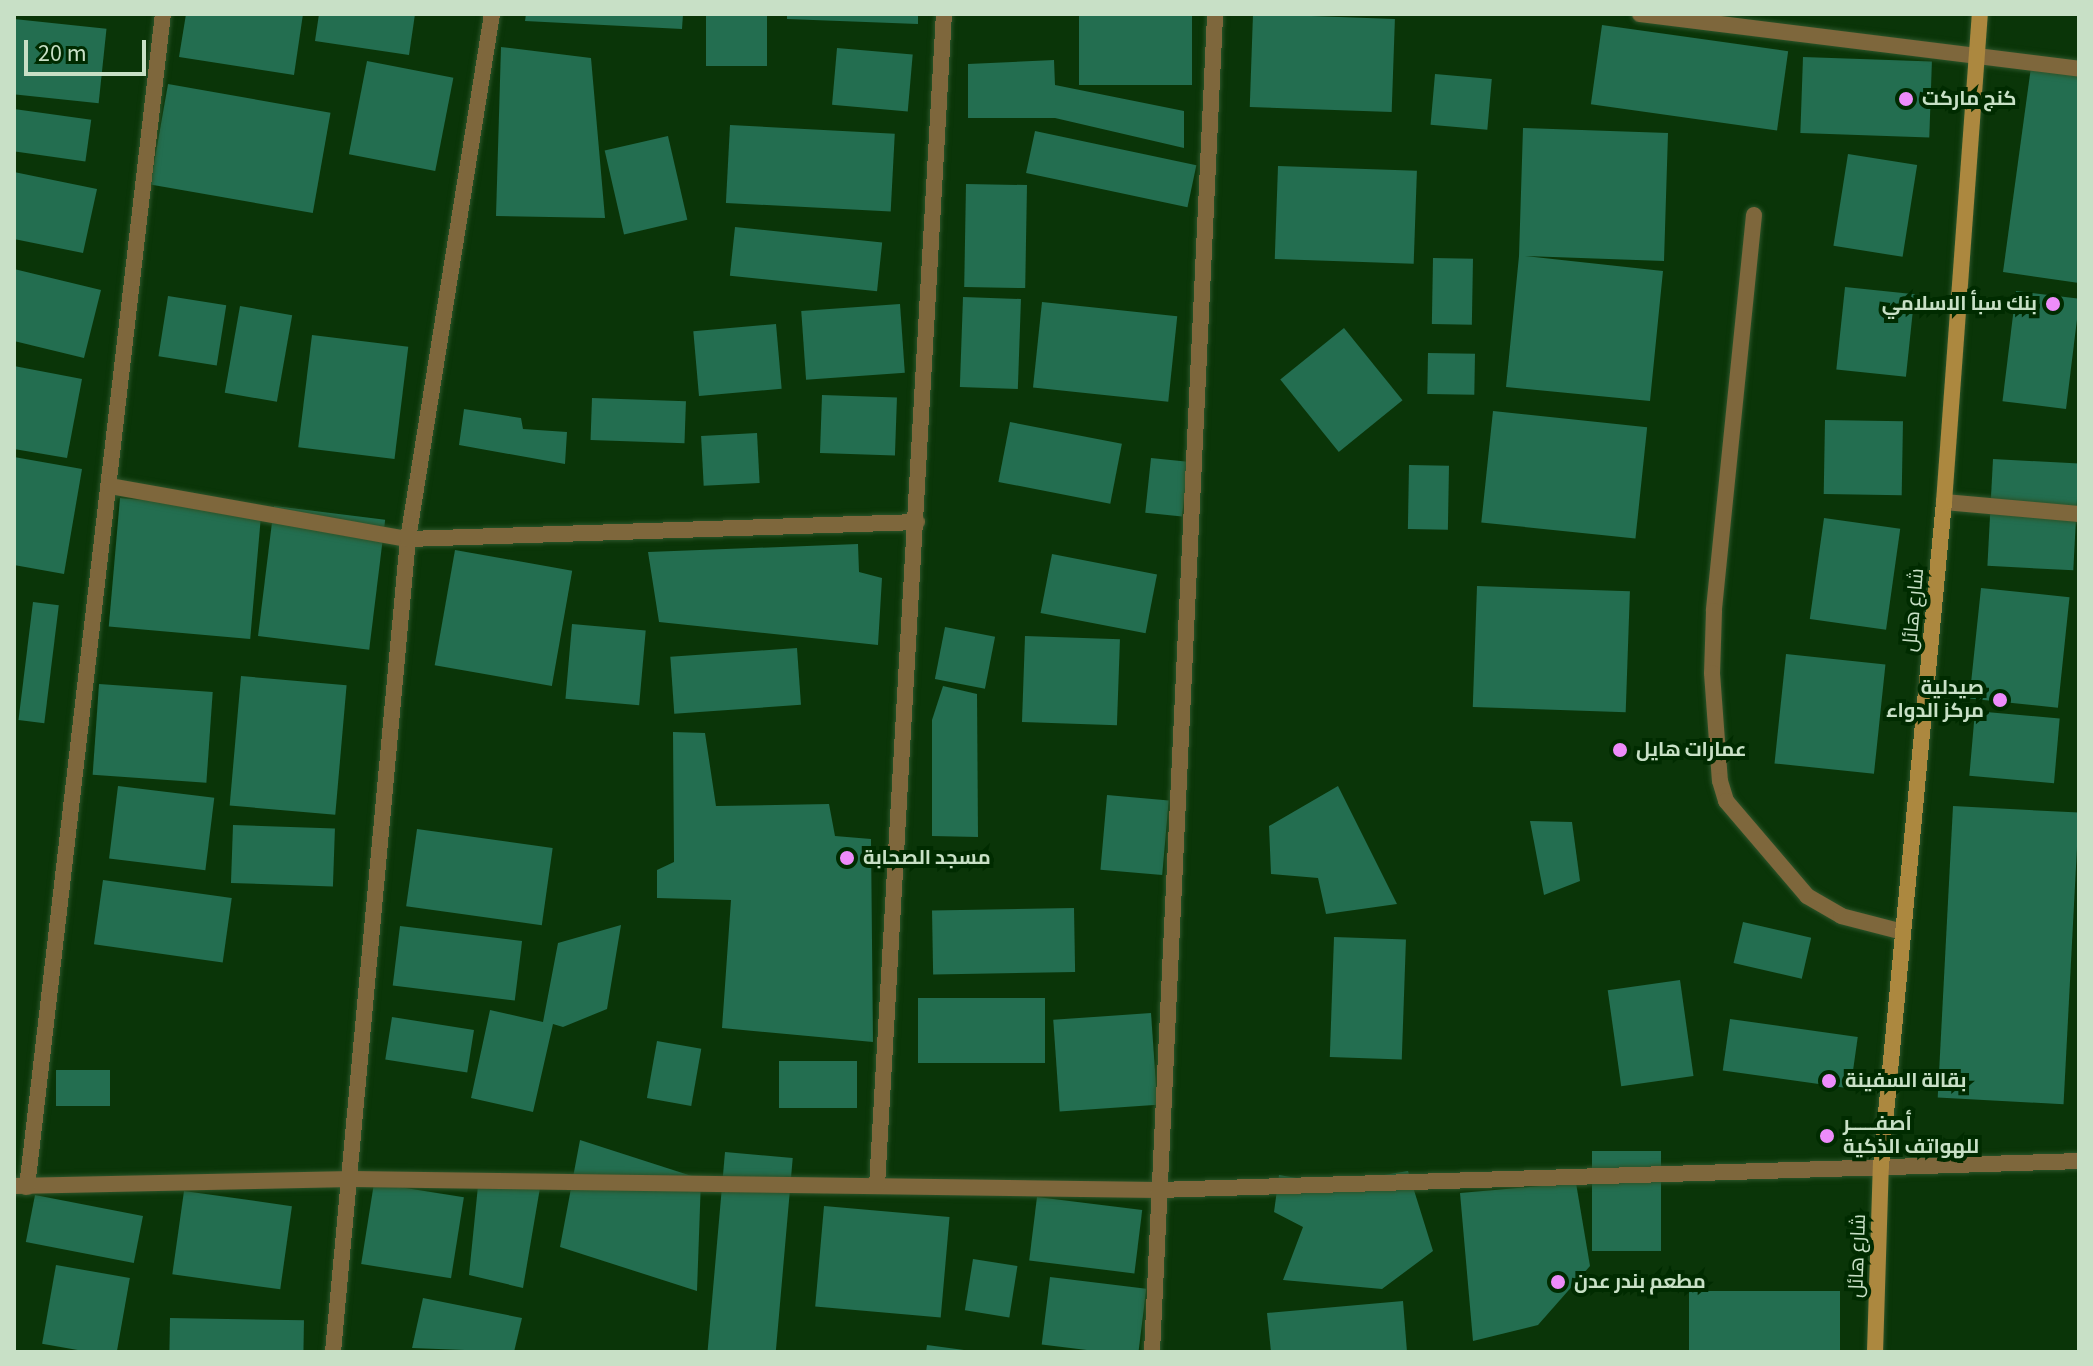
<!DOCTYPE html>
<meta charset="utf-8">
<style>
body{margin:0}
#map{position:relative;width:2093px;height:1366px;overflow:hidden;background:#0a3508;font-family:"Source Sans 3",Cairo,sans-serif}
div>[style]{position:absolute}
.building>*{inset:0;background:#236e50;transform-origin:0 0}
.roads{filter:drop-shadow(0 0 2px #2c542a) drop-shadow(0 0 2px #2c542a)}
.lane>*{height:16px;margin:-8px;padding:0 8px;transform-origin:8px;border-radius:8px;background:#7e673c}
.street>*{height:16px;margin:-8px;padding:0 8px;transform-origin:8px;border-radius:8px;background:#7e673c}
.secondary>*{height:16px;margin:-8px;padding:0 8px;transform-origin:8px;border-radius:8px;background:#ac883f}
.dots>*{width:22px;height:22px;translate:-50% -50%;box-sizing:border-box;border:4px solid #002b00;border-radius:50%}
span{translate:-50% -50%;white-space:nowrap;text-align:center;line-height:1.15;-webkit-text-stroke:8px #002b00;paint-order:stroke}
.poi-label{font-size:20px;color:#c8e0c6;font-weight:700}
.left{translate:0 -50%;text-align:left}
.right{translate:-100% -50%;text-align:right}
.street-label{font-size:20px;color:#c8e0c6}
.frame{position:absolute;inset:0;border:16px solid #c8e0c6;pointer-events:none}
.scale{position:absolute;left:24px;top:40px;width:122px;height:36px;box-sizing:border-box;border:4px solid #c8e0c6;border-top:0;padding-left:10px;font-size:24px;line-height:28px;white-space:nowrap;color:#c8e0c6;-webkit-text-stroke:6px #002b00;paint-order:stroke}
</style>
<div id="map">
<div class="building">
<i style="clip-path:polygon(186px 14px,303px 14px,294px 75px,179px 57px)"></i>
<i style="clip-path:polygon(319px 14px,415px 14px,409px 55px,315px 41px)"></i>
<i style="clip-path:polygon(526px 14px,683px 14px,682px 29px,525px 21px)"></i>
<i style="left:706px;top:14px;width:61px;height:52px"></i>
<i style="clip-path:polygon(787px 14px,918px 14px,918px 24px,787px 19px)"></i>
<i style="left:1079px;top:14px;width:113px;height:71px"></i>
<i style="left:1253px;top:14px;width:142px;height:93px;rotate:2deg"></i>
<i style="left:14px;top:19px;width:93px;height:75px;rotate:6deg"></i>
<i style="left:1602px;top:25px;width:188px;height:80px;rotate:8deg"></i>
<i style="clip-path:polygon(501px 47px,591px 58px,605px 218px,496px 216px)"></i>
<i style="left:837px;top:48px;width:76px;height:57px;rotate:5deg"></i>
<i style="left:1803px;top:57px;width:129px;height:76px;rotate:2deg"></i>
<i style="clip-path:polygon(1054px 60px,1055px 85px,1184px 111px,1184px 148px,1055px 118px,968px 118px,968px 64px)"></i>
<i style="left:367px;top:61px;width:88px;height:95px;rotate:11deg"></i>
<i style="clip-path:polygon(2031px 67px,2079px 73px,2079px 283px,2003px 272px)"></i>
<i style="left:1435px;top:74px;width:57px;height:51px;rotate:5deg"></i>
<i style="left:168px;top:84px;width:165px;height:102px;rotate:10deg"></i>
<i style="left:14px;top:109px;width:78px;height:42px;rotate:8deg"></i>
<i style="left:730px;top:125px;width:165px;height:78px;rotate:3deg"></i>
<i style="clip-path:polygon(1523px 128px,1668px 133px,1664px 261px,1525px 256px,1663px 271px,1650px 401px,1506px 387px,1519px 256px)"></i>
<i style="left:1035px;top:131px;width:165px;height:43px;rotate:12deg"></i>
<i style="left:668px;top:136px;width:86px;height:65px;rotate:77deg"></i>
<i style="left:1848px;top:154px;width:70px;height:93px;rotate:9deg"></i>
<i style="left:1278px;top:166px;width:139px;height:93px;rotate:2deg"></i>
<i style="clip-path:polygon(14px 172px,97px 189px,83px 253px,14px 239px)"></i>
<i style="left:966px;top:184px;width:61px;height:103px;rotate:1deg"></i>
<i style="left:735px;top:227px;width:148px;height:49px;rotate:6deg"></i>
<i style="left:1433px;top:258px;width:40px;height:66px;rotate:1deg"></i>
<i style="clip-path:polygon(14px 269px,101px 290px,84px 358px,14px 341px)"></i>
<i style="left:1845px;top:287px;width:70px;height:83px;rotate:6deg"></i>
<i style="left:2016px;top:291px;width:64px;height:111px;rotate:7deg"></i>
<i style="left:168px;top:296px;width:59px;height:61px;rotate:9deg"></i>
<i style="left:963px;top:297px;width:58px;height:90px;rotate:2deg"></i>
<i style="left:1042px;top:302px;width:136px;height:86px;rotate:6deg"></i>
<i style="left:900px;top:304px;width:69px;height:99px;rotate:86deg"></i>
<i style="left:240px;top:306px;width:53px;height:88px;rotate:10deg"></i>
<i style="left:776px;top:324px;width:65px;height:83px;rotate:85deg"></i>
<i style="left:1344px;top:328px;width:93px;height:82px;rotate:51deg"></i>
<i style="left:312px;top:335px;width:97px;height:113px;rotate:7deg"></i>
<i style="left:1428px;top:353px;width:47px;height:41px;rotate:1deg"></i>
<i style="clip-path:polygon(14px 366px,82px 379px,67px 458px,14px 449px)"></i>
<i style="left:822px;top:395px;width:75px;height:58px;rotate:2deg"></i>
<i style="left:592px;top:398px;width:94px;height:42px;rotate:2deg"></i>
<i style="clip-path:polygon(464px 409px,521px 418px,523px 429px,567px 432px,565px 464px,459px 445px)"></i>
<i style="left:1493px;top:411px;width:155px;height:112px;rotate:6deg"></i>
<i style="left:1825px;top:420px;width:78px;height:74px;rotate:1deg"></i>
<i style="left:1010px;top:422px;width:114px;height:61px;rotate:11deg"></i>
<i style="left:757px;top:433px;width:50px;height:56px;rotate:87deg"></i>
<i style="clip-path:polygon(14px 457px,82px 469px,64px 574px,14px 565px)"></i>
<i style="left:1151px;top:458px;width:37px;height:55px;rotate:6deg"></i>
<i style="left:1993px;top:459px;width:86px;height:107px;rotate:3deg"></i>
<i style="left:1409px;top:465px;width:40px;height:64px;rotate:1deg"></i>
<i style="left:120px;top:498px;width:142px;height:129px;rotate:5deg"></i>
<i style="left:274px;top:506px;width:112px;height:131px;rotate:7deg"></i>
<i style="left:1824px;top:518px;width:77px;height:102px;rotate:8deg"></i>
<i style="clip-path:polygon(858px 544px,859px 572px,882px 578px,878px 645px,659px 622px,648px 552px)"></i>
<i style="left:455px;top:550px;width:119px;height:117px;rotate:10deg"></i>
<i style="left:1052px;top:554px;width:107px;height:60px;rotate:11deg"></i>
<i style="left:1477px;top:586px;width:153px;height:121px;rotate:2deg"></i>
<i style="left:1981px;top:588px;width:89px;height:111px;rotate:6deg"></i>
<i style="left:33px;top:602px;width:26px;height:119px;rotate:7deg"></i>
<i style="left:572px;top:624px;width:74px;height:75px;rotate:5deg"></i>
<i style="left:945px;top:627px;width:51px;height:53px;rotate:11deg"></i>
<i style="left:1025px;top:636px;width:95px;height:86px;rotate:2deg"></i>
<i style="left:797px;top:648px;width:57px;height:127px;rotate:86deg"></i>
<i style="left:1786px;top:654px;width:100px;height:110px;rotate:6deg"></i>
<i style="left:241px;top:676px;width:106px;height:130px;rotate:5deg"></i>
<i style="left:99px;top:684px;width:114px;height:91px;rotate:4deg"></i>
<i style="clip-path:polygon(943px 686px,977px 694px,978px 837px,932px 836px,932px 720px)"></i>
<i style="left:1975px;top:711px;width:85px;height:65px;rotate:5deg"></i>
<i style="clip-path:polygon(673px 732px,705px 733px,716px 806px,829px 804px,835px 836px,871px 839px,873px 1042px,722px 1028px,731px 900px,657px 898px,657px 870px,674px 862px)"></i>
<i style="left:118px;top:786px;width:97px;height:73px;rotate:7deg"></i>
<i style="clip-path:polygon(1338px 786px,1397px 904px,1326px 914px,1318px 878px,1271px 874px,1269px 826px)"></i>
<i style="left:1107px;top:795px;width:62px;height:75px;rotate:5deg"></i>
<i style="left:1953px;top:806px;width:126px;height:292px;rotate:3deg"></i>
<i style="clip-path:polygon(1530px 821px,1572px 822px,1580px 881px,1544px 895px)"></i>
<i style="left:233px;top:825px;width:102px;height:58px;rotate:2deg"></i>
<i style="left:417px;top:829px;width:137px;height:78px;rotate:8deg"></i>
<i style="left:103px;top:880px;width:130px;height:65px;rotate:8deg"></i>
<i style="left:1074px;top:908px;width:64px;height:142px;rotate:89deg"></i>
<i style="left:1743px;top:922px;width:70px;height:42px;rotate:13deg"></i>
<i style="clip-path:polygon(621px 925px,607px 1009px,563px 1027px,553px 1024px,533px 1112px,471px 1098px,490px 1010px,543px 1022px,558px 943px)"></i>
<i style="left:400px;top:926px;width:123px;height:60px;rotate:7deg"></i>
<i style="left:1334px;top:937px;width:72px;height:120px;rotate:2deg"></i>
<i style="left:1680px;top:980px;width:97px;height:73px;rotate:82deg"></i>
<i style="left:1045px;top:998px;width:65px;height:127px;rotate:90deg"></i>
<i style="left:1151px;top:1013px;width:92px;height:98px;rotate:86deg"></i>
<i style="left:392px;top:1017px;width:83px;height:43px;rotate:9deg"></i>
<i style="left:1730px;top:1019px;width:129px;height:52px;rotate:8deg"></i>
<i style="left:657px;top:1041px;width:45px;height:58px;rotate:10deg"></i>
<i style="left:779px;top:1061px;width:78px;height:47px"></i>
<i style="left:56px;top:1070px;width:54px;height:36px"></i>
<i style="clip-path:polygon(580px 1140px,701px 1179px,697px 1291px,560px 1247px)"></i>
<i style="left:1592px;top:1151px;width:69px;height:100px"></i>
<i style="left:725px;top:1152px;width:68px;height:201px;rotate:5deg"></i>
<i style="clip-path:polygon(1408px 1171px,1433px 1251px,1382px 1289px,1283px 1280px,1303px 1227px,1274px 1212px,1279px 1175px,1331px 1184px)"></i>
<i style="clip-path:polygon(479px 1176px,542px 1176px,523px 1288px,469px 1275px)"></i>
<i style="left:374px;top:1183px;width:91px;height:82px;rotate:9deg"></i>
<i style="clip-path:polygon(1576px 1183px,1590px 1266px,1538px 1325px,1473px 1341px,1460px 1193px)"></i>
<i style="left:184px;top:1191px;width:109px;height:84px;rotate:8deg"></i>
<i style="left:35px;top:1195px;width:110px;height:48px;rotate:11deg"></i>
<i style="left:1037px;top:1197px;width:106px;height:64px;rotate:7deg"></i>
<i style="left:824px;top:1206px;width:126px;height:101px;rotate:5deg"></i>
<i style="left:973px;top:1259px;width:45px;height:52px;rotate:9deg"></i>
<i style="left:56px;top:1265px;width:75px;height:80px;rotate:10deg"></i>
<i style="left:1050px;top:1277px;width:97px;height:68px;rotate:7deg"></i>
<i style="left:1689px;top:1291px;width:151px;height:61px"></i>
<i style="clip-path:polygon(423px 1298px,522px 1318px,514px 1352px,412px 1348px)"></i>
<i style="clip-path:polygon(1403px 1301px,1407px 1352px,1271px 1352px,1267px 1313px)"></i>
<i style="left:170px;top:1318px;width:134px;height:34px;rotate:1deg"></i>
<i style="clip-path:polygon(927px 1345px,964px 1350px,964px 1352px,926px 1352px)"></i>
</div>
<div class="roads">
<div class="lane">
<i style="left:1754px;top:215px;width:398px;rotate:95.8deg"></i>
<i style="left:1714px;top:611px;width:62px;rotate:91.8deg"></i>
<i style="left:1712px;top:673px;width:108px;rotate:85.8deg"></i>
<i style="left:1720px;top:781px;width:21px;rotate:73deg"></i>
<i style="left:1726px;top:801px;width:125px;rotate:49.5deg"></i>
<i style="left:1807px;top:896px;width:39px;rotate:30deg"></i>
<i style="left:1841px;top:916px;width:64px;rotate:14.5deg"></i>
</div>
<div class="street">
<i style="left:1640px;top:14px;width:442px;rotate:7.1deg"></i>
<i style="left:110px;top:486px;width:303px;rotate:10.1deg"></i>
<i style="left:408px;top:539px;width:509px;rotate:-1.91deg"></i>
<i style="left:1944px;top:502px;width:136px;rotate:5.1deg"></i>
<i style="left:14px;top:1186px;width:338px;rotate:-1.2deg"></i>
<i style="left:352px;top:1179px;width:806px;rotate:0.78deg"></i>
<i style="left:1158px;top:1190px;width:921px;rotate:-1.8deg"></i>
<i style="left:877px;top:1186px;width:1174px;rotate:-86.73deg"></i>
<i style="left:27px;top:1187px;width:1181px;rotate:-83.39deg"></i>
<i style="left:333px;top:1352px;width:816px;rotate:-84.73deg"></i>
<i style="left:408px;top:539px;width:532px;rotate:-80.91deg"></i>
<i style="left:1152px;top:1352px;width:1339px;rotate:-87.3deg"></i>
</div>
<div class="secondary">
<i style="left:1875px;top:1352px;width:186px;rotate:-88.2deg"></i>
<i style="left:1881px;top:1166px;width:667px;rotate:-84.58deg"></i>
<i style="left:1944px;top:502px;width:489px;rotate:-85.8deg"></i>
</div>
</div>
<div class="dots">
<i style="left:1906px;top:99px;background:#ed8cfa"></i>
<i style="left:2053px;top:304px;background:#ed8cfa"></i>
<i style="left:2000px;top:700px;background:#ed8cfa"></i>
<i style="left:1620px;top:750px;background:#ed8cfa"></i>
<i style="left:847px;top:858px;background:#ed8cfa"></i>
<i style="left:1829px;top:1081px;background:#ed8cfa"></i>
<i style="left:1827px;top:1136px;background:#ed8cfa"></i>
<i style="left:1558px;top:1282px;background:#ed8cfa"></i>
</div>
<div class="poi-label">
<span class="left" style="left:1922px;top:99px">كنج ماركت</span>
<span class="right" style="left:2037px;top:304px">بنك سبأ الاسلامي</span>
<span class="right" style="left:1984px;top:700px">صيدلية<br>مركز الدواء</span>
<span class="left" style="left:1636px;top:750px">عمارات هايل</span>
<span class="left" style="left:863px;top:858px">مسجد الصحابة</span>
<span class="left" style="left:1845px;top:1081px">بقالة السفينة</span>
<span class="left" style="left:1843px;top:1136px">أصفـــــر<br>للهواتف الذكية</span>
<span class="left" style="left:1574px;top:1282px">مطعم بندر عدن</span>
</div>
<div class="street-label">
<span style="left:1914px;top:610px;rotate:-85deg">شارع هائل</span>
<span style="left:1858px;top:1256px;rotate:-88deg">شارع هائل</span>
</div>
<div class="frame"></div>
<div class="scale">20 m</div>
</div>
